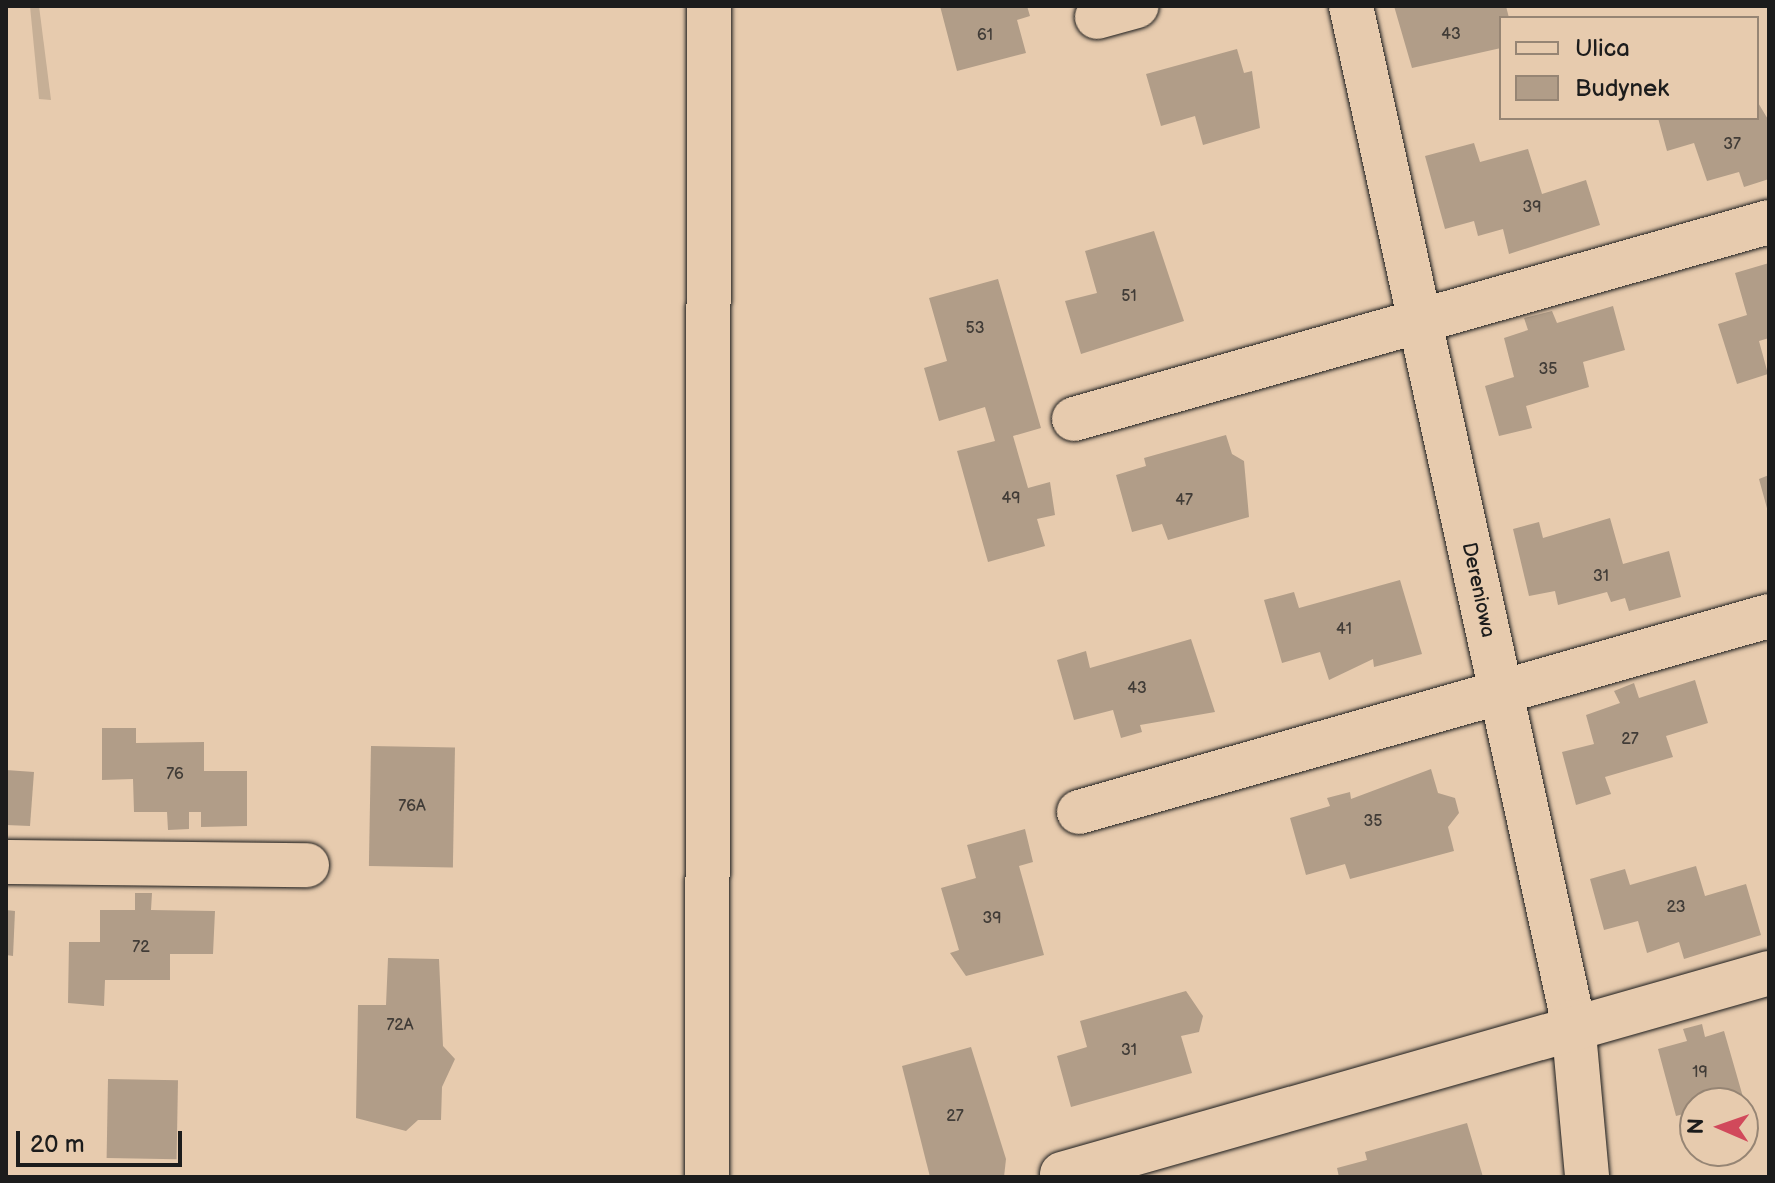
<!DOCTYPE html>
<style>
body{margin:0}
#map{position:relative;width:1775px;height:1183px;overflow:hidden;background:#e7cbae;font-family:"Balsamiq Sans",sans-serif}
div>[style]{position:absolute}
.green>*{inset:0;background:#c6af96}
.building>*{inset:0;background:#b19d88;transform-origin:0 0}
.roads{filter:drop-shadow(0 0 2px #1c1c1c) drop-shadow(0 0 2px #1c1c1c)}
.minor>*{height:44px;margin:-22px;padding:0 22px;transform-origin:22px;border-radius:22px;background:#e7cbae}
.major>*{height:44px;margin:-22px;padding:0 22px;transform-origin:22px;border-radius:22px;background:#e7cbae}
span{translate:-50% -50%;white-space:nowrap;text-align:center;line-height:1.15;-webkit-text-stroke:8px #e7cbae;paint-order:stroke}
.number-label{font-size:16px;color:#413c37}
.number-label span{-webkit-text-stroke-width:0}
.street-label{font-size:20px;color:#1c1c1c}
.frame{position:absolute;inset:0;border:8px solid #1c1c1c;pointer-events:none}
.legend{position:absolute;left:1499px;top:16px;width:260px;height:104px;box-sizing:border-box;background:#e7cbae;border:2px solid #968574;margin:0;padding:10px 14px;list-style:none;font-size:24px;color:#1c1c1c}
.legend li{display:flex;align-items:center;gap:16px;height:40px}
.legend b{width:40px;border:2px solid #968574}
.north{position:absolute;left:1679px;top:1087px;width:80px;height:80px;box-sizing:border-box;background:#e7cbae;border:2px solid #968574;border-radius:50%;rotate:272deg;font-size:22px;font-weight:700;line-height:32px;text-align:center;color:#1c1c1c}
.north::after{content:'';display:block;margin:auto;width:28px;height:36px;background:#d1495b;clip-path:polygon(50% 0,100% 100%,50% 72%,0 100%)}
.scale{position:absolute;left:16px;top:1131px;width:166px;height:36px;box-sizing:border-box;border:4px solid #1c1c1c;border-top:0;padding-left:10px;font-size:24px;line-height:28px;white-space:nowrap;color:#1c1c1c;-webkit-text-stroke:6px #e7cbae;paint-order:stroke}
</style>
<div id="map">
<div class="green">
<i style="clip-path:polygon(30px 6px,39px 6px,51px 100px,39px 99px)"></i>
</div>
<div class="building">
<i style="clip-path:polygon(940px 6px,1027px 6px,1030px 16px,1017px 20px,1026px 53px,957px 71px)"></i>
<i style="clip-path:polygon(1394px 6px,1506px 6px,1509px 18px,1501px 18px,1501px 48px,1412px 68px)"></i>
<i style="clip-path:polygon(1237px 49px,1244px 73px,1252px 71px,1260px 128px,1203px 145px,1195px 116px,1161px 126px,1146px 74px)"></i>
<i style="clip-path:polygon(1757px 101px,1769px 121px,1769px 179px,1744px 187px,1739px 172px,1707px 181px,1694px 143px,1667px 151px,1658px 118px,1757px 118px)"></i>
<i style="clip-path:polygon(1474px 143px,1480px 162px,1528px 149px,1542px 194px,1586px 180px,1600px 225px,1509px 254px,1503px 229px,1478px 236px,1474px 221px,1445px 229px,1425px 156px)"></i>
<i style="clip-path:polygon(1154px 231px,1184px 321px,1081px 354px,1065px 301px,1097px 293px,1085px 251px)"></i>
<i style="clip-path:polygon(1769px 263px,1769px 338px,1759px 341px,1768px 374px,1737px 384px,1718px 324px,1747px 315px,1735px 273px)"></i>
<i style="clip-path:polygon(998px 279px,1041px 428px,1013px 436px,1028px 488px,1050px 482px,1055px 515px,1037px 519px,1045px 546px,988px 562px,957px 451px,995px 441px,985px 407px,939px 421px,924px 368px,947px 361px,929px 298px)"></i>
<i style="clip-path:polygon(1613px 306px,1625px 350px,1583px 362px,1589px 387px,1526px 406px,1532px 428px,1499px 436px,1485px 386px,1514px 377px,1504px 338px,1528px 330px,1524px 318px,1552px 311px,1557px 323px)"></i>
<i style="clip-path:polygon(1226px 435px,1232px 454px,1244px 461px,1249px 517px,1168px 540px,1162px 524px,1132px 532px,1116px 475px,1146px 466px,1144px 458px)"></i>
<i style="clip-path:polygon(1769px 475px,1769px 512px,1768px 512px,1759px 479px)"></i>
<i style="clip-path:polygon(1610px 518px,1623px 564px,1669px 551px,1681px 597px,1629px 611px,1625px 598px,1611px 602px,1607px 592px,1558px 605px,1555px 591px,1529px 596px,1513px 529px,1539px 522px,1543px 538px)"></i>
<i style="clip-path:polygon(1400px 580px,1422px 654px,1374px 667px,1373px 659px,1329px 680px,1320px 652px,1282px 663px,1264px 600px,1294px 592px,1299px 608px)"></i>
<i style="clip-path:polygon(1191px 639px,1215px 712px,1140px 725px,1142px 732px,1121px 738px,1113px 710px,1074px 720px,1057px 660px,1086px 651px,1090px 668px)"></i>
<i style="clip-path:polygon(1695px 680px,1708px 723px,1666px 736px,1673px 757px,1605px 777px,1611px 794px,1576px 805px,1562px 752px,1594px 744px,1586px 715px,1620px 703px,1614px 691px,1634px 683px,1639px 698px)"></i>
<i style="clip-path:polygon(102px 728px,136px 728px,136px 743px,204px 742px,204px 771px,247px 771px,247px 826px,201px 827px,201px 812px,189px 812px,189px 829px,168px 830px,167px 812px,134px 812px,133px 779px,102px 780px)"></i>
<i style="left:371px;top:746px;width:84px;height:120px;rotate:1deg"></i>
<i style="clip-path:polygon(1431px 769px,1438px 793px,1455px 798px,1459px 813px,1448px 827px,1454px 851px,1350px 879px,1345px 864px,1306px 875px,1290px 818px,1330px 806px,1327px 798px,1350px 792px,1351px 799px)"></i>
<i style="clip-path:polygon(6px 770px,34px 772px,30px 826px,6px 825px)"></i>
<i style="clip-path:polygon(1025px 829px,1033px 862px,1019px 866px,1044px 955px,966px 976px,950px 953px,959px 950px,941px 888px,976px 878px,967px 845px)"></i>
<i style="clip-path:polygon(1696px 866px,1705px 896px,1746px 884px,1761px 935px,1684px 959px,1679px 942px,1647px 953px,1638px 921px,1604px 930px,1590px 879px,1625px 869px,1630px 885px)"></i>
<i style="clip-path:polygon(135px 893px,152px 893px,151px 910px,215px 911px,213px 954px,170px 954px,170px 980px,105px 980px,104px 1006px,68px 1003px,69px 942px,100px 942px,100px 910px,135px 910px)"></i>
<i style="clip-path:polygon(6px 910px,15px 911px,13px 956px,6px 955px)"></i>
<i style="clip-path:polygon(388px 958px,439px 959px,443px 1046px,455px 1059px,442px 1087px,441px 1120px,418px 1120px,406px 1131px,356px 1118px,358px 1005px,386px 1005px)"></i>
<i style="clip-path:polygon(1186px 991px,1203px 1016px,1199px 1032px,1181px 1036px,1192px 1073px,1071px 1107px,1057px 1056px,1087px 1047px,1080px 1021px)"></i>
<i style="clip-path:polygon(1702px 1024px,1705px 1037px,1724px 1031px,1743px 1097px,1695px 1103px,1695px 1111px,1676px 1116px,1658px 1049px,1687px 1041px,1683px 1029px)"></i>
<i style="clip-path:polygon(971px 1047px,1006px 1159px,1004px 1177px,930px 1177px,902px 1066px)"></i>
<i style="left:108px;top:1079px;width:70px;height:79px;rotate:1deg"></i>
<i style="clip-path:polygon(1467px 1123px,1483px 1177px,1339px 1177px,1337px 1168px,1367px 1160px,1365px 1152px)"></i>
</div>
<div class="roads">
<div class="minor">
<i style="left:1351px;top:6px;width:1040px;rotate:77.67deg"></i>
<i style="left:1573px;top:1022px;width:156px;rotate:84.8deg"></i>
<i style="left:1097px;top:17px;width:41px;rotate:-15.4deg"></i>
<i style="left:1074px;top:419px;width:722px;rotate:-15.83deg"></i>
<i style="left:1079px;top:812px;width:717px;rotate:-15.86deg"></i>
<i style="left:6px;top:862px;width:301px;rotate:0.6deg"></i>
<i style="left:1062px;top:1174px;width:735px;rotate:-15.87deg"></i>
</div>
<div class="major">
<i style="left:707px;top:1177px;width:1171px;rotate:-89.9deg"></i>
</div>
</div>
<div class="number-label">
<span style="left:1451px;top:35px">43</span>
<span style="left:985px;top:36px">61</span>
<span style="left:1732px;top:145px">37</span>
<span style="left:1532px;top:208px">39</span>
<span style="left:1129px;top:297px">51</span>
<span style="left:975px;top:329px">53</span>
<span style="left:1548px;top:370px">35</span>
<span style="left:1011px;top:499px">49</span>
<span style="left:1184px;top:501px">47</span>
<span style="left:1601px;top:577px">31</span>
<span style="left:1344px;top:630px">41</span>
<span style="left:1137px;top:689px">43</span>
<span style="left:1630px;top:740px">27</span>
<span style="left:175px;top:775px">76</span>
<span style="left:412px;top:807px">76A</span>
<span style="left:1373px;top:822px">35</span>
<span style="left:1676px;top:908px">23</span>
<span style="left:992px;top:919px">39</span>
<span style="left:141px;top:948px">72</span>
<span style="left:400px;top:1026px">72A</span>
<span style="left:1129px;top:1051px">31</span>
<span style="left:1700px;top:1073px">19</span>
<span style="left:955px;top:1117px">27</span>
</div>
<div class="street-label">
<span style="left:1478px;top:590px;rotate:78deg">Dereniowa</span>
</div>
<div class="frame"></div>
<ul class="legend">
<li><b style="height:10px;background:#e7cbae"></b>Ulica</li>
<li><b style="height:22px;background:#b19d88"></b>Budynek</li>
</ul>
<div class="north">N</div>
<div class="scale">20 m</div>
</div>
